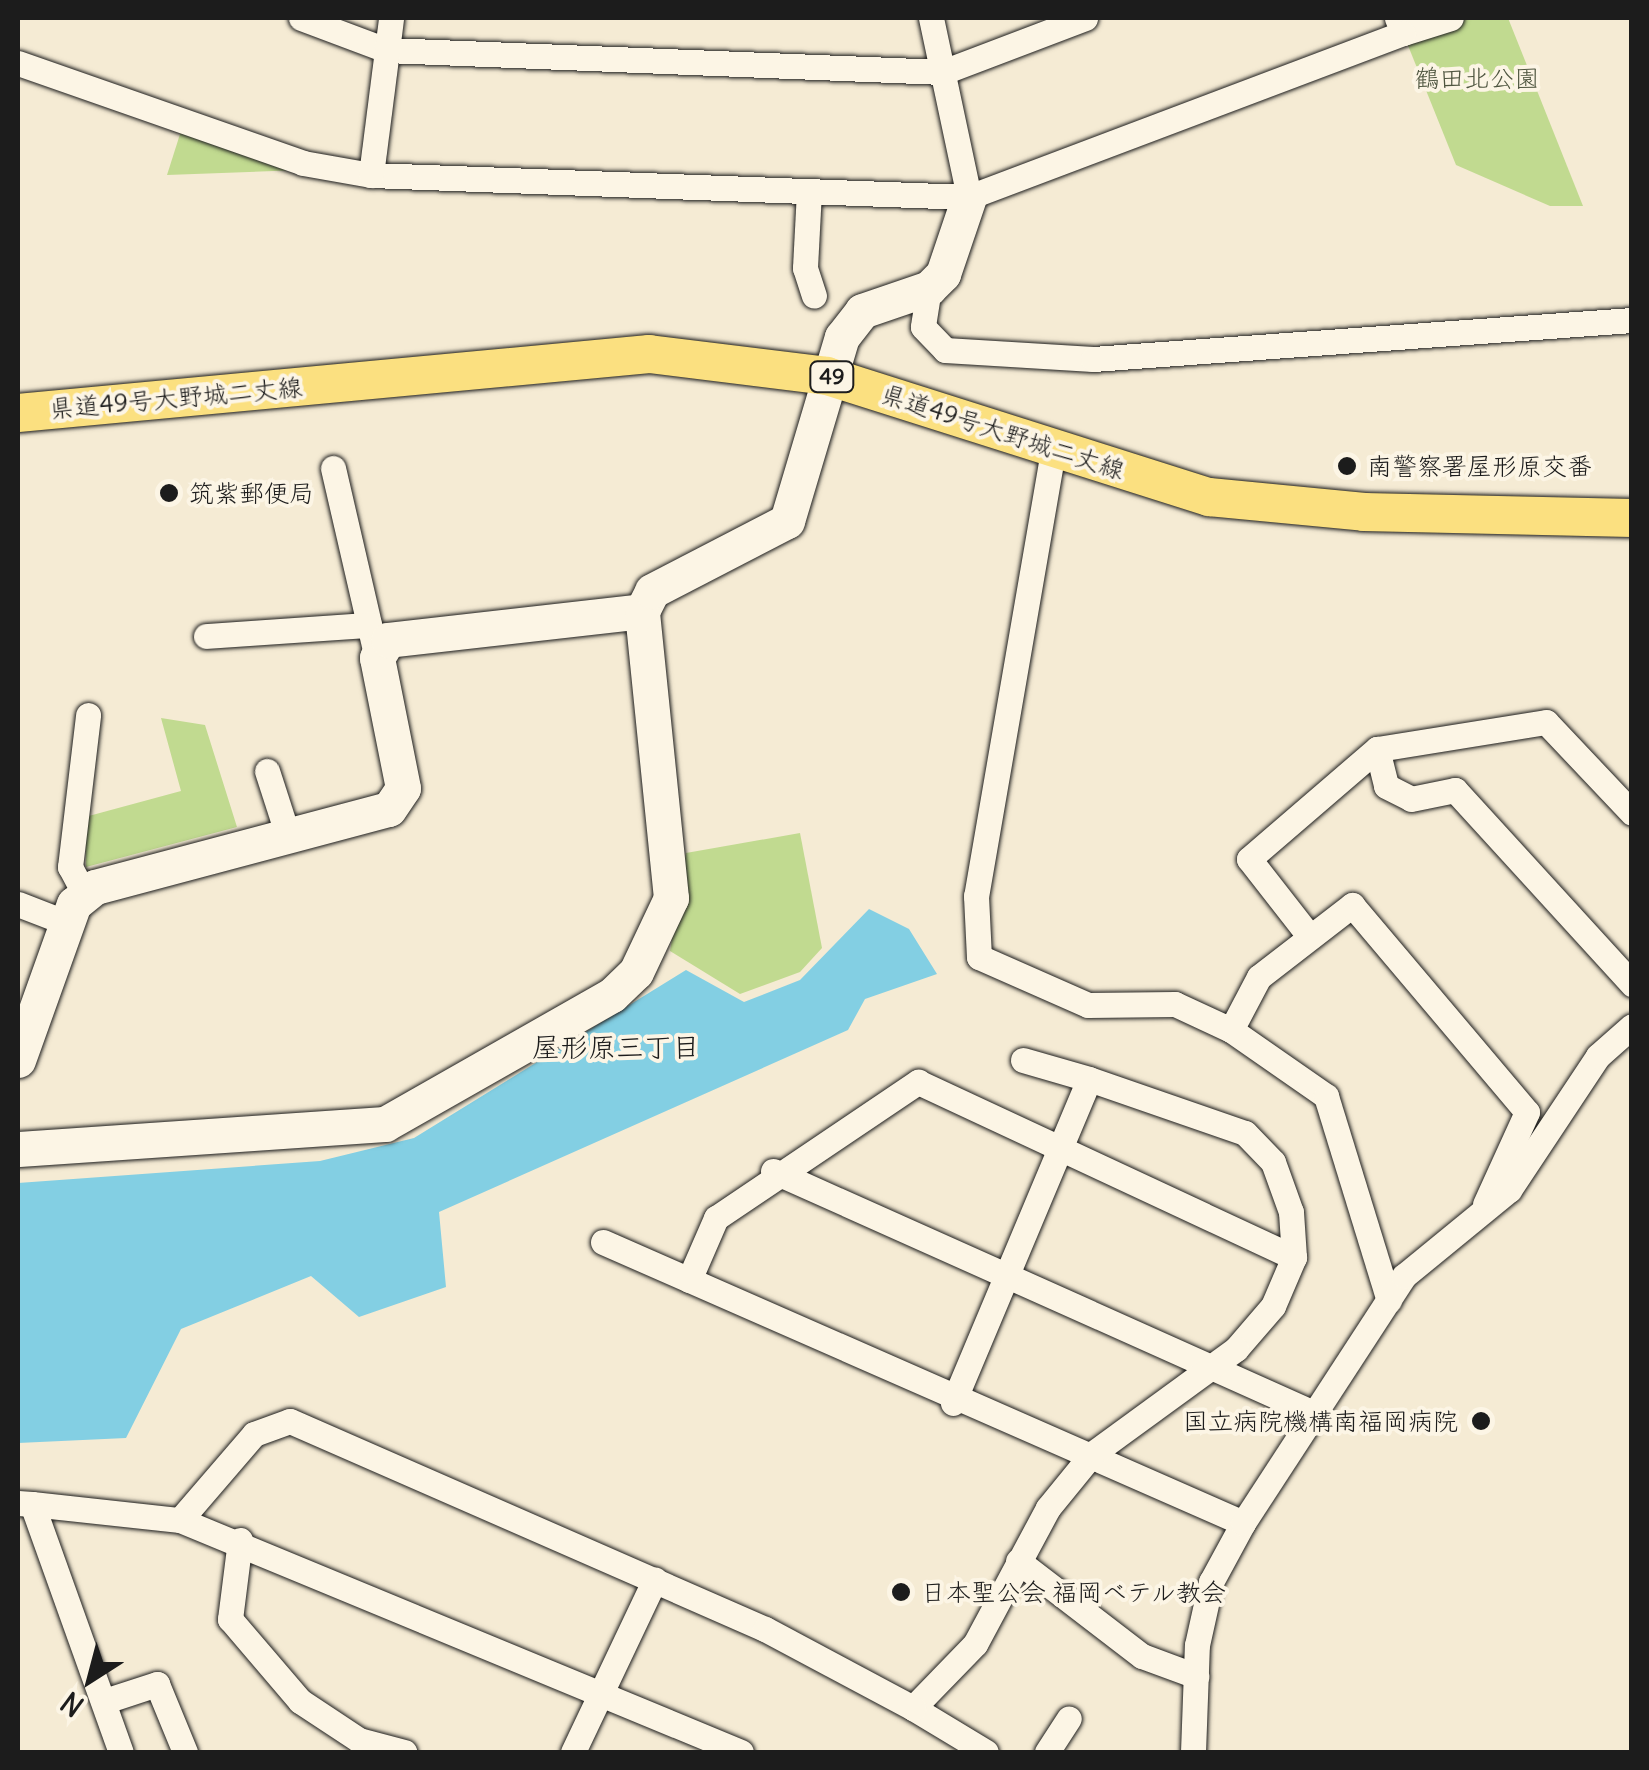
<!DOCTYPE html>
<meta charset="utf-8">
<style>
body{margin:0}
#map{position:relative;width:1649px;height:1770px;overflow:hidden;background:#f5ebd4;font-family:Delius,"Klee One",sans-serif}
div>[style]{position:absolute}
.green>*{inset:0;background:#c1da90}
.water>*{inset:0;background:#83cfe3}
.roads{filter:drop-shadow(0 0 2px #1c1c1c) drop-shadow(0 0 2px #1c1c1c)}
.street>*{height:25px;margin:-12.5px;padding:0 12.5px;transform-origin:12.5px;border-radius:12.5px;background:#fcf5e5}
.secondary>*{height:35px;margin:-17.5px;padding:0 17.5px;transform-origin:17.5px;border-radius:17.5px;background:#fcf5e5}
.primary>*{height:38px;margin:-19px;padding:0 19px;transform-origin:19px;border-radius:19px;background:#fbe080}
.dots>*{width:28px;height:28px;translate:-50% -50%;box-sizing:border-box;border:5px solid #fcf5e5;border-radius:50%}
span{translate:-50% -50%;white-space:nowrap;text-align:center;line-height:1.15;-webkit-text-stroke:8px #fcf5e5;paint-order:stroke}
.shield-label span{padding:2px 8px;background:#fcf5e5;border:2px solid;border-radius:8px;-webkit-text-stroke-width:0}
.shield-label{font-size:22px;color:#1c1c1c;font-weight:700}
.park-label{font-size:25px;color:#4e553f}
.street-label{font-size:25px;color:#1c1c1c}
.poi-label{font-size:25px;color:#1c1c1c}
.left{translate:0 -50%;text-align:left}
.right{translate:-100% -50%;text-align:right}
.neighbourhood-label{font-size:28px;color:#1c1c1c}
.frame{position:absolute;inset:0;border:20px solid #1c1c1c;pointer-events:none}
.north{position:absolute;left:40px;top:1630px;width:100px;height:100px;-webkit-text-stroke:8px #fcf5e5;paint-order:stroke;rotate:216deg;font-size:28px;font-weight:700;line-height:40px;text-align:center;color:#1c1c1c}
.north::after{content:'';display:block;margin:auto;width:35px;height:45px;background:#1c1c1c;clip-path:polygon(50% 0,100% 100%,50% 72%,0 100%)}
</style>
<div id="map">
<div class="green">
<i style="clip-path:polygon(1451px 18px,1508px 18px,1583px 206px,1550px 206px,1456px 165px,1403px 33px)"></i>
<i style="clip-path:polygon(181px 131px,301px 170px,167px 175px)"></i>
<i style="clip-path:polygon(161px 718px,205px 725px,237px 827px,86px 867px,85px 817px,181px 791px)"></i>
<i style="clip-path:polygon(800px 833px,822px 948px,800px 972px,740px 994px,670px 951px,686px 853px)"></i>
</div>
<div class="water">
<i style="clip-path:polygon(869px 909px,909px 929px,937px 974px,865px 999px,848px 1030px,439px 1212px,446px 1287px,359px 1317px,311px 1276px,181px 1329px,126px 1438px,18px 1443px,18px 1183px,320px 1161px,414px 1138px,686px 970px,744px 1002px,800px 980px)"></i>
</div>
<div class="roads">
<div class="street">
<i style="left:301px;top:18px;width:91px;rotate:20.6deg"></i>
<i style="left:386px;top:50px;width:557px;rotate:2.26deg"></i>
<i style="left:943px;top:72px;width:152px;rotate:-20.8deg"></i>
<i style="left:931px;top:18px;width:183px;rotate:78deg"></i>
<i style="left:1397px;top:18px;width:16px;rotate:68deg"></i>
<i style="left:1403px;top:33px;width:50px;rotate:-17.4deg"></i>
<i style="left:18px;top:63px;width:302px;rotate:19.3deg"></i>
<i style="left:303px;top:163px;width:69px;rotate:10deg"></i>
<i style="left:371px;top:175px;width:598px;rotate:2.11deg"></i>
<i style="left:969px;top:197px;width:464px;rotate:-20.7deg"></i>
<i style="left:371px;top:175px;width:158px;rotate:-82.7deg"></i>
<i style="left:809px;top:191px;width:77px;rotate:93deg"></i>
<i style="left:805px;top:268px;width:29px;rotate:72deg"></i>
<i style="left:929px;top:288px;width:39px;rotate:99deg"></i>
<i style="left:923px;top:327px;width:32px;rotate:46deg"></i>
<i style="left:945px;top:350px;width:148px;rotate:3.5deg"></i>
<i style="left:1093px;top:359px;width:540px;rotate:-4.14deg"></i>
<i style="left:1053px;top:451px;width:452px;rotate:99.8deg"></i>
<i style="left:976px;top:896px;width:61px;rotate:87.2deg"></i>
<i style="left:979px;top:957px;width:119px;rotate:23.8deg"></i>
<i style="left:1088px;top:1005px;width:87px;rotate:-0.7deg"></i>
<i style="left:1175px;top:1004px;width:62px;rotate:24.9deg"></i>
<i style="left:1231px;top:1030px;width:116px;rotate:34.8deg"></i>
<i style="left:1326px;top:1096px;width:214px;rotate:72.9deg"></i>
<i style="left:333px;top:468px;width:195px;rotate:77deg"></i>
<i style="left:206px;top:636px;width:163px;rotate:-3.9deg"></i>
<i style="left:267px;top:771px;width:68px;rotate:72.1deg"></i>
<i style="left:1632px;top:813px;width:125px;rotate:-133.4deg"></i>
<i style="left:1546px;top:722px;width:171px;rotate:170.9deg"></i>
<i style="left:1377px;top:749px;width:38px;rotate:76deg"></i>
<i style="left:1386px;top:786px;width:28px;rotate:27deg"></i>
<i style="left:1411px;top:799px;width:45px;rotate:-11.6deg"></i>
<i style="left:1455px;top:790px;width:263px;rotate:47.6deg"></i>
<i style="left:85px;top:895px;width:32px;rotate:-118deg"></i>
<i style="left:70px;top:867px;width:153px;rotate:-83.2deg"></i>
<i style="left:18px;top:904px;width:53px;rotate:21.2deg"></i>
<i style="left:1310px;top:937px;width:99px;rotate:-128deg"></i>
<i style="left:1249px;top:859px;width:169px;rotate:-40.7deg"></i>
<i style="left:1231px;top:1030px;width:60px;rotate:-62.2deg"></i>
<i style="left:1259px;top:977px;width:118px;rotate:-37.7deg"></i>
<i style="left:1352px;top:905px;width:271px;rotate:49.8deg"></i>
<i style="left:1527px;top:1112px;width:101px;rotate:114.5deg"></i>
<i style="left:1023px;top:1060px;width:69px;rotate:16.1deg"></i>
<i style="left:773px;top:1171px;width:595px;rotate:24.11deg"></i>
<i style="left:603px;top:1242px;width:699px;rotate:23.7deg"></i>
<i style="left:689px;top:1280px;width:68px;rotate:-66.5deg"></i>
<i style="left:716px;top:1218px;width:244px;rotate:-34deg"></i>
<i style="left:918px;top:1082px;width:415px;rotate:25deg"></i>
<i style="left:1294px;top:1257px;width:53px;rotate:113.2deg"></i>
<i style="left:1273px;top:1306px;width:57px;rotate:130.7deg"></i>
<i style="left:1236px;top:1349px;width:178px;rotate:143.9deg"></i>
<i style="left:1092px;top:1454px;width:70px;rotate:129.2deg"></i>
<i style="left:1048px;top:1508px;width:154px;rotate:118.2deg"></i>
<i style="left:975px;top:1644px;width:89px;rotate:134.1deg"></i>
<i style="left:913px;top:1708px;width:85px;rotate:31.1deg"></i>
<i style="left:953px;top:1403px;width:351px;rotate:-67.2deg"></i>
<i style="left:1089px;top:1079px;width:165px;rotate:19.1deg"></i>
<i style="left:1245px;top:1133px;width:40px;rotate:46deg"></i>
<i style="left:1273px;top:1162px;width:53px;rotate:70.2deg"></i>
<i style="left:1291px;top:1212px;width:45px;rotate:86.2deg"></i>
<i style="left:18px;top:1503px;width:14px;rotate:4deg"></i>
<i style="left:32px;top:1504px;width:263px;rotate:70.3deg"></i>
<i style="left:32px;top:1504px;width:149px;rotate:6.2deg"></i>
<i style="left:180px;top:1520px;width:113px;rotate:-49.3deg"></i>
<i style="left:254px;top:1434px;width:38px;rotate:-20deg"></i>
<i style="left:290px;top:1421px;width:519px;rotate:23.65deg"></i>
<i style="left:765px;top:1629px;width:168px;rotate:28.1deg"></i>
<i style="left:180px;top:1520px;width:607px;rotate:22.47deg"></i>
<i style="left:240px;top:1540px;width:80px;rotate:97.2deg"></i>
<i style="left:230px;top:1619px;width:108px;rotate:49.5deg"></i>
<i style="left:300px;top:1701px;width:71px;rotate:33.5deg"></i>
<i style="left:359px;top:1740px;width:47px;rotate:14.9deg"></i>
<i style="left:1018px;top:1561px;width:156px;rotate:37.5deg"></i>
<i style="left:1142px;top:1656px;width:58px;rotate:20.3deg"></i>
<i style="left:105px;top:1701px;width:55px;rotate:-18.1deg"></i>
<i style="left:157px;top:1684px;width:74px;rotate:67.6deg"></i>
<i style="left:573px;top:1752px;width:191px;rotate:-64.6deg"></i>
<i style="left:1047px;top:1752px;width:40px;rotate:-57.1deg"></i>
<i style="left:1193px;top:1752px;width:107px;rotate:-87.9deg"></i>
<i style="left:1197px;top:1645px;width:65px;rotate:-77.5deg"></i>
<i style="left:1211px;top:1582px;width:67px;rotate:-61.5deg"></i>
<i style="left:1243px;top:1523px;width:295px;rotate:-56.9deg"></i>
<i style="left:1404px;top:1276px;width:136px;rotate:-39.3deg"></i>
<i style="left:1509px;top:1190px;width:161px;rotate:-56.4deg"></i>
<i style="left:1598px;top:1056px;width:45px;rotate:-41.4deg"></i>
</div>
<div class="secondary">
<i style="left:18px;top:1060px;width:166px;rotate:-70.3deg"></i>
<i style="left:74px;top:904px;width:27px;rotate:-39deg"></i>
<i style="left:95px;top:887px;width:304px;rotate:-14.9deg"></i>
<i style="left:389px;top:809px;width:25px;rotate:-56deg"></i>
<i style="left:403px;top:788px;width:133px;rotate:-101.3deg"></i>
<i style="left:377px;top:658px;width:21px;rotate:-59deg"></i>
<i style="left:388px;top:640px;width:256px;rotate:-6.5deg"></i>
<i style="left:18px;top:1149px;width:368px;rotate:-3.9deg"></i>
<i style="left:385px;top:1124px;width:261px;rotate:-29.6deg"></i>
<i style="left:612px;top:995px;width:33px;rotate:-44deg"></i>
<i style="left:636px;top:972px;width:82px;rotate:-64.7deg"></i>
<i style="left:671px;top:898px;width:288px;rotate:-95.8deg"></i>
<i style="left:642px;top:611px;width:22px;rotate:-63deg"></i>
<i style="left:652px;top:591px;width:152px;rotate:-27.4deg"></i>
<i style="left:787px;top:521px;width:192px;rotate:-73.4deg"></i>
<i style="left:842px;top:337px;width:33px;rotate:-52deg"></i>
<i style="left:862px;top:311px;width:71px;rotate:-18.9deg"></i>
<i style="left:929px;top:288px;width:20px;rotate:-45deg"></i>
<i style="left:943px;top:274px;width:81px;rotate:-71.3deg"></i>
</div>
<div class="primary">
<i style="left:18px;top:413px;width:634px;rotate:-5.34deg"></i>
<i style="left:649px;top:354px;width:179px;rotate:7deg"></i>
<i style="left:827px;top:376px;width:401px;rotate:17.6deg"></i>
<i style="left:1209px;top:497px;width:156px;rotate:5.5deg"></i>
<i style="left:1364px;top:512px;width:268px;rotate:1.3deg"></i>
</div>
</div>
<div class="dots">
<i style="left:1347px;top:466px;background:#1c1c1c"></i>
<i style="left:169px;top:493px;background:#1c1c1c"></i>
<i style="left:1481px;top:1421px;background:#1c1c1c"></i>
<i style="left:901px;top:1592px;background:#1c1c1c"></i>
</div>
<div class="shield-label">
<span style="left:832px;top:377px">49</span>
</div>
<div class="park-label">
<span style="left:1477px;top:78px">鶴田北公園</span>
</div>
<div class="street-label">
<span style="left:176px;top:398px;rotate:-5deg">県道49号大野城二丈線</span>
<span style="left:1003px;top:432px;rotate:18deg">県道49号大野城二丈線</span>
</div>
<div class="poi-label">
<span class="left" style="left:1367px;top:466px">南警察署屋形原交番</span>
<span class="left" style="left:189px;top:493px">筑紫郵便局</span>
<span class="right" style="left:1458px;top:1421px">国立病院機構南福岡病院</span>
<span class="left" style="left:921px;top:1592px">日本聖公会 福岡ベテル教会</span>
</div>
<div class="neighbourhood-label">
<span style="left:616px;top:1047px">屋形原三丁目</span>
</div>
<div class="frame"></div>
<div class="north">N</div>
</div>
